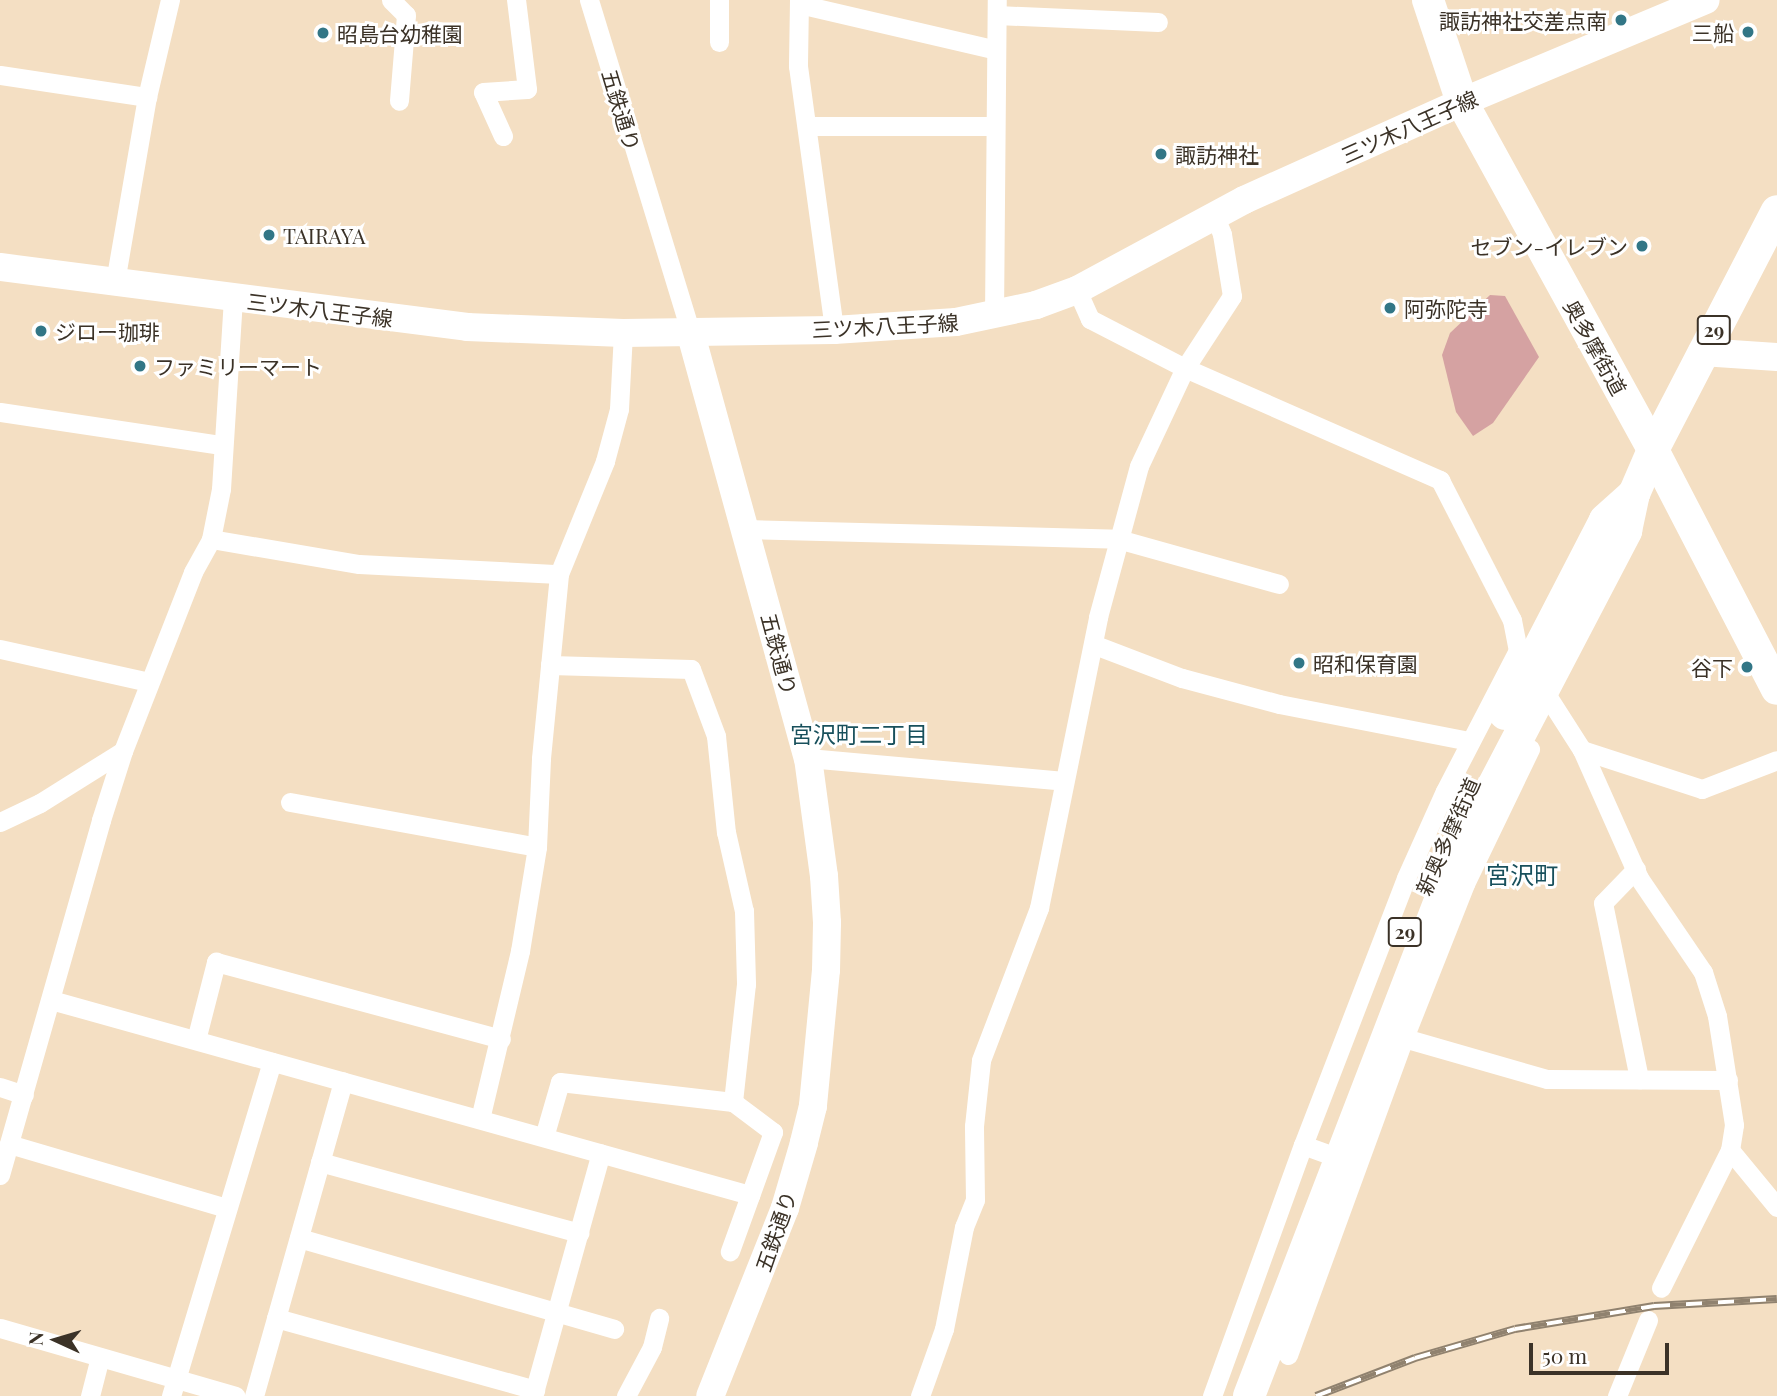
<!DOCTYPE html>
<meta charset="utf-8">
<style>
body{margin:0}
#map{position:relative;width:1777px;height:1396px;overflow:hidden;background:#f4dfc3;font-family:"Playfair Display","Noto Sans JP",serif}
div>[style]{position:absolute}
.green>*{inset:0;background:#d5a2a2}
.street>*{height:19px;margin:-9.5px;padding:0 9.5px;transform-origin:9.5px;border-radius:9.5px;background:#fff}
.secondary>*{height:28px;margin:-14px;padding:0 14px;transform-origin:14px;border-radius:14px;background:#fff}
.primary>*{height:32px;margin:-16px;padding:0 16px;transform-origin:16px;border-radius:16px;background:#fff}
.rail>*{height:8px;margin-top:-4px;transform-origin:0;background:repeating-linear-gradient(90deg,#fff 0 16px,#90826f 0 32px);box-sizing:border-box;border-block:2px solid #90826f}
.dots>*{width:19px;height:19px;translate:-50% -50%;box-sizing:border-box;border:4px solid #fff;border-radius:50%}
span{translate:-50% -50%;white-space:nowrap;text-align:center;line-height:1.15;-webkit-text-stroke:6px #fff;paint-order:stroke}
.shield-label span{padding:2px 5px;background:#fff;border:2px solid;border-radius:5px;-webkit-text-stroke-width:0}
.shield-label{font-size:19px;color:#3b3227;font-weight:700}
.poi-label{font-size:21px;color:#3b3227}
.right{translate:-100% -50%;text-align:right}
.left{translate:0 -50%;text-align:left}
.street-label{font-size:21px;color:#3b3227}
.neighbourhood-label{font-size:23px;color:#18505c}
.quarter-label{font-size:24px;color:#18505c}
.north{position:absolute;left:21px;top:1305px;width:70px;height:70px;-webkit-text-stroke:5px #fff;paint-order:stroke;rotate:274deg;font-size:19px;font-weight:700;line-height:28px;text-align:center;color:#3b3227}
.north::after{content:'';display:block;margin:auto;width:24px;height:32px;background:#3b3227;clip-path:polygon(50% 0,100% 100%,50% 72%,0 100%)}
.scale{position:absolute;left:1529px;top:1343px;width:140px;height:32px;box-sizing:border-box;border:4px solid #3b3227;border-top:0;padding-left:9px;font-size:21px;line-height:24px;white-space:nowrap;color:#3b3227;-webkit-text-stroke:5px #fff;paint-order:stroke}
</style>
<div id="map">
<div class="green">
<i style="clip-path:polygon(1490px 295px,1505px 296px,1539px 357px,1493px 423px,1473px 436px,1456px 412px,1442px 355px,1450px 333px)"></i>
</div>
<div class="street">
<i style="left:391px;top:0;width:21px;rotate:45deg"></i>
<i style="left:406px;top:15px;width:86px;rotate:94.7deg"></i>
<i style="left:589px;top:0;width:346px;rotate:73deg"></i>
<i style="left:799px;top:0;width:66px;rotate:90.9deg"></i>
<i style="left:798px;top:66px;width:266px;rotate:82.2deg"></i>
<i style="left:799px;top:4px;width:202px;rotate:13.1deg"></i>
<i style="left:997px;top:15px;width:161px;rotate:2.5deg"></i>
<i style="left:719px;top:42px;width:42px;rotate:-90deg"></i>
<i style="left:0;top:75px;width:149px;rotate:8.5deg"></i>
<i style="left:807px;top:126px;width:188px"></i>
<i style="left:503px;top:136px;width:48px;rotate:-114.4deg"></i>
<i style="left:483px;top:92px;width:44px;rotate:-3.9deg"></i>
<i style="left:527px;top:89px;width:90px;rotate:-97deg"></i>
<i style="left:115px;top:282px;width:188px;rotate:-80.2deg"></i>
<i style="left:147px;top:97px;width:100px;rotate:-76.7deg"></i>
<i style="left:1077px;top:290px;width:32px;rotate:66deg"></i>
<i style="left:1090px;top:319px;width:107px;rotate:27.3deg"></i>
<i style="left:1185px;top:368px;width:279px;rotate:23.7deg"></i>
<i style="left:1440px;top:480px;width:157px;rotate:62.8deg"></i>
<i style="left:1512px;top:620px;width:31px;rotate:79deg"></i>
<i style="left:1518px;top:650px;width:119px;rotate:57.4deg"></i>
<i style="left:1582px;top:750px;width:140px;rotate:66deg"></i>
<i style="left:1639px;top:878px;width:114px;rotate:55.8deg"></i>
<i style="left:1703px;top:972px;width:46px;rotate:72.3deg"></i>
<i style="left:1717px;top:1016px;width:110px;rotate:81.1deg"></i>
<i style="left:1734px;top:1125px;width:25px;rotate:99deg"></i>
<i style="left:1730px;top:1150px;width:154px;rotate:116.6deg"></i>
<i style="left:994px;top:316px;width:316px;rotate:-89.5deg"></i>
<i style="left:0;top:412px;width:224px;rotate:8.5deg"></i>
<i style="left:746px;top:529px;width:372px;rotate:1.5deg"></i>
<i style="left:1118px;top:539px;width:167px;rotate:15.6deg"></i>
<i style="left:211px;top:539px;width:150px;rotate:9.6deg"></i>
<i style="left:359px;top:564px;width:200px;rotate:2.9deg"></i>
<i style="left:1095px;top:645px;width:93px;rotate:20.8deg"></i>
<i style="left:1182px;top:678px;width:100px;rotate:15deg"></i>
<i style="left:1279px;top:704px;width:195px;rotate:11deg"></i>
<i style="left:0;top:649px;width:153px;rotate:12.5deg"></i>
<i style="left:550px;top:665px;width:141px;rotate:1.6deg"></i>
<i style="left:691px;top:669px;width:72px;rotate:69.5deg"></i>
<i style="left:716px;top:736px;width:97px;rotate:84.1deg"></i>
<i style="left:726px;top:832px;width:81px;rotate:77.2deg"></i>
<i style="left:744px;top:911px;width:73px;rotate:88.4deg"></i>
<i style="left:746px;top:984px;width:119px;rotate:96.3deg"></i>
<i style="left:733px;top:1102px;width:50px;rotate:36.9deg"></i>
<i style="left:773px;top:1132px;width:127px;rotate:109.9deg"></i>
<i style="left:1582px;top:750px;width:126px;rotate:18deg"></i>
<i style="left:1702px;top:789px;width:80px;rotate:-21.1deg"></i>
<i style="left:808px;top:758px;width:257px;rotate:5.1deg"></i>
<i style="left:290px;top:802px;width:251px;rotate:10.3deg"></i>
<i style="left:0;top:822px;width:44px;rotate:-25.4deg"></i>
<i style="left:40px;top:803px;width:98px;rotate:-32.1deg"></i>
<i style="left:1636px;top:869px;width:47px;rotate:134.1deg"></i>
<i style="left:1603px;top:903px;width:180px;rotate:78.4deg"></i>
<i style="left:51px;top:1000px;width:726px;rotate:15.59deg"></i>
<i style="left:1404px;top:1038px;width:149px;rotate:16deg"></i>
<i style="left:1547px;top:1079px;width:181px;rotate:0.3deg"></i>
<i style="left:196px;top:1040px;width:81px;rotate:-75.6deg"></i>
<i style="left:216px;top:962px;width:295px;rotate:15.1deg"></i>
<i style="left:0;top:1087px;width:25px;rotate:18deg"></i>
<i style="left:480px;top:1119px;width:173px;rotate:-76.6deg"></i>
<i style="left:520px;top:951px;width:105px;rotate:-80.7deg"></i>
<i style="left:537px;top:847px;width:89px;rotate:-87.4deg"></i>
<i style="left:541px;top:758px;width:185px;rotate:-84.4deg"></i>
<i style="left:559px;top:574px;width:122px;rotate:-67.8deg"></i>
<i style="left:605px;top:461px;width:54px;rotate:-74.9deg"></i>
<i style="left:619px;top:409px;width:76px;rotate:-87deg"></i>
<i style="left:544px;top:1137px;width:57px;rotate:-73.8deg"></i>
<i style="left:560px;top:1082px;width:174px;rotate:6.6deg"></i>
<i style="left:9px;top:1144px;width:227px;rotate:16.4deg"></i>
<i style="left:1303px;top:1145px;width:50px;rotate:19.9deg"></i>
<i style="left:1730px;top:1150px;width:74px;rotate:50.5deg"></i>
<i style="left:320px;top:1162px;width:269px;rotate:15.3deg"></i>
<i style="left:0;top:1175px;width:369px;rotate:-74.1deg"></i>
<i style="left:101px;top:820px;width:72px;rotate:-72.3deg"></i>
<i style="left:123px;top:751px;width:192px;rotate:-68.6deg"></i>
<i style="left:193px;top:572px;width:38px;rotate:-61deg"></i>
<i style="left:211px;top:539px;width:51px;rotate:-78.7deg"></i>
<i style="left:221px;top:489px;width:190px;rotate:-86.4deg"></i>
<i style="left:299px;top:1238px;width:328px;rotate:16.1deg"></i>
<i style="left:276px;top:1318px;width:269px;rotate:15.5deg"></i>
<i style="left:0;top:1328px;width:245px;rotate:16.1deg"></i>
<i style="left:1288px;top:1355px;width:338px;rotate:-69.9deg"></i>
<i style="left:1404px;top:1038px;width:166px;rotate:-68.4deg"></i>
<i style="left:1465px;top:884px;width:150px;rotate:-64.3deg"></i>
<i style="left:90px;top:1396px;width:40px;rotate:-75.6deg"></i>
<i style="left:171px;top:1396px;width:349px;rotate:-73.2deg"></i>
<i style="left:254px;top:1396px;width:327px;rotate:-74.2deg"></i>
<i style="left:533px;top:1396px;width:252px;rotate:-74.4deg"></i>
<i style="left:626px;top:1396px;width:55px;rotate:-62deg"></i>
<i style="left:652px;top:1347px;width:30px;rotate:-76deg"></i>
<i style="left:920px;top:1396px;width:71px;rotate:-70.3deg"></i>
<i style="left:944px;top:1329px;width:104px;rotate:-78.9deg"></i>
<i style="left:964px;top:1227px;width:29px;rotate:-68deg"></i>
<i style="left:975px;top:1200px;width:74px;rotate:-90.8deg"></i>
<i style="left:974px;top:1126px;width:66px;rotate:-83.9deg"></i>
<i style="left:981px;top:1060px;width:163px;rotate:-69.1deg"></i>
<i style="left:1039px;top:908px;width:297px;rotate:-78.5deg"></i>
<i style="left:1098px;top:617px;width:156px;rotate:-74.8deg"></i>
<i style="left:1139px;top:466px;width:108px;rotate:-64.9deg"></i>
<i style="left:1185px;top:368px;width:86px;rotate:-56.9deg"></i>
<i style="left:1232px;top:296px;width:63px;rotate:-99.2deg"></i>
<i style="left:1222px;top:234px;width:22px;rotate:-112deg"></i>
<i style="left:1212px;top:1396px;width:267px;rotate:-70.1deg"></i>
<i style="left:1303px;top:1145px;width:286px;rotate:-68.9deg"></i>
<i style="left:1406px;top:878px;width:95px;rotate:-65.9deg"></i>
<i style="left:1445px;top:791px;width:159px;rotate:-62.6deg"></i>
<i style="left:1617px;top:1396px;width:82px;rotate:-67.8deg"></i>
</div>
<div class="secondary">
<i style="left:0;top:267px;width:471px;rotate:7.3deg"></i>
<i style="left:467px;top:327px;width:156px;rotate:2.2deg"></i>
<i style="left:623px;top:333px;width:211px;rotate:-0.8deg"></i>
<i style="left:834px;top:330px;width:122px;rotate:-3.8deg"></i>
<i style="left:956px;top:322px;width:82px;rotate:-12deg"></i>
<i style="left:1036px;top:305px;width:44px;rotate:-20.1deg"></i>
<i style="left:1077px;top:290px;width:190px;rotate:-28.3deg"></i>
<i style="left:1244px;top:200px;width:239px;rotate:-24.2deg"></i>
<i style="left:1462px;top:102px;width:264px;rotate:-22.7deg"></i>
<i style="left:690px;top:331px;width:443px;rotate:74.6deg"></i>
<i style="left:808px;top:758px;width:119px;rotate:82.3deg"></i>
<i style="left:824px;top:876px;width:47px;rotate:86.3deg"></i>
<i style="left:827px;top:923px;width:47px;rotate:91.2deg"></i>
<i style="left:826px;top:970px;width:137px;rotate:95.5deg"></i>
<i style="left:813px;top:1106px;width:38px;rotate:104deg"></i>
<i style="left:804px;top:1143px;width:68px;rotate:106.3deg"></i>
<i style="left:785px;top:1208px;width:202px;rotate:111.7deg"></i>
<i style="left:1702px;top:352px;width:75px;rotate:3.8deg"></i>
</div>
<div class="primary">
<i style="left:1428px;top:0;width:108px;rotate:71.6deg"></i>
<i style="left:1462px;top:102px;width:397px;rotate:61.2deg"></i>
<i style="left:1653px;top:450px;width:269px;rotate:62.6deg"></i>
<i style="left:1505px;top:714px;width:218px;rotate:-62.7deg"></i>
<i style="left:1605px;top:520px;width:39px;rotate:-42deg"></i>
<i style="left:1249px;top:1396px;width:584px;rotate:-68.93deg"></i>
<i style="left:1459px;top:851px;width:361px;rotate:-62.4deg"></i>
<i style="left:1626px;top:531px;width:38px;rotate:-78deg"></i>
<i style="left:1634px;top:494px;width:48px;rotate:-66.6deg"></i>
<i style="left:1653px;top:450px;width:269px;rotate:-62.6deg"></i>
</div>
<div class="rail">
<i style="left:1316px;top:1396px;width:106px;rotate:-21deg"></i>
<i style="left:1415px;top:1358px;width:104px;rotate:-16.2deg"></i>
<i style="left:1515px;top:1329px;width:141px;rotate:-9.4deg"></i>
<i style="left:1654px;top:1306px;width:123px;rotate:-3.3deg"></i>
</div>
<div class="dots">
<i style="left:1621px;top:20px;background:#327686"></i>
<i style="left:1748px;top:32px;background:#327686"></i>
<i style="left:323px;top:33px;background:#327686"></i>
<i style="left:1161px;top:154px;background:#327686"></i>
<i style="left:269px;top:235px;background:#327686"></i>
<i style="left:1642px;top:246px;background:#327686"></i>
<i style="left:1390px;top:308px;background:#327686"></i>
<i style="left:41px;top:331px;background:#327686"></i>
<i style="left:140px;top:366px;background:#327686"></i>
<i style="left:1299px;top:663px;background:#327686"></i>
<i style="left:1747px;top:667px;background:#327686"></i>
</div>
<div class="shield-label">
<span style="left:1714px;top:330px">29</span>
<span style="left:1405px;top:932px">29</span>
</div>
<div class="poi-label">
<span class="right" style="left:1607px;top:20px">諏訪神社交差点南</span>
<span class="right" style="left:1734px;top:32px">三船</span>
<span class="left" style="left:337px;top:33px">昭島台幼稚園</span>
<span class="left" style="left:1175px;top:154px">諏訪神社</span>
<span class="left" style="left:283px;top:235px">TAIRAYA</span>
<span class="right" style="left:1628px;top:246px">セブン-イレブン</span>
<span class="left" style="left:1404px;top:308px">阿弥陀寺</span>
<span class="left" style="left:55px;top:331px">ジロー珈琲</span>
<span class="left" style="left:154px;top:366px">ファミリーマート</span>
<span class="left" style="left:1313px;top:663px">昭和保育園</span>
<span class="right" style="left:1733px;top:667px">谷下</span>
</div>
<div class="street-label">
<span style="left:622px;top:110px;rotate:73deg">五鉄通り</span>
<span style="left:1409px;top:126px;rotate:-24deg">三ツ木八王子線</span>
<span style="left:320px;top:309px;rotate:7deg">三ツ木八王子線</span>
<span style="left:885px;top:325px;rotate:-3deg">三ツ木八王子線</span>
<span style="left:1596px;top:347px;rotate:61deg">奥多摩街道</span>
<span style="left:780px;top:654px;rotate:75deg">五鉄通り</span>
<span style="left:1447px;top:836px;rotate:-66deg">新奥多摩街道</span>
<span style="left:775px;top:1231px;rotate:-71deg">五鉄通り</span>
</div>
<div class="neighbourhood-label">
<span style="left:859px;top:734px">宮沢町二丁目</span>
</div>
<div class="quarter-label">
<span style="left:1522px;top:875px">宮沢町</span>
</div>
<div class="north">N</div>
<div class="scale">50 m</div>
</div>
